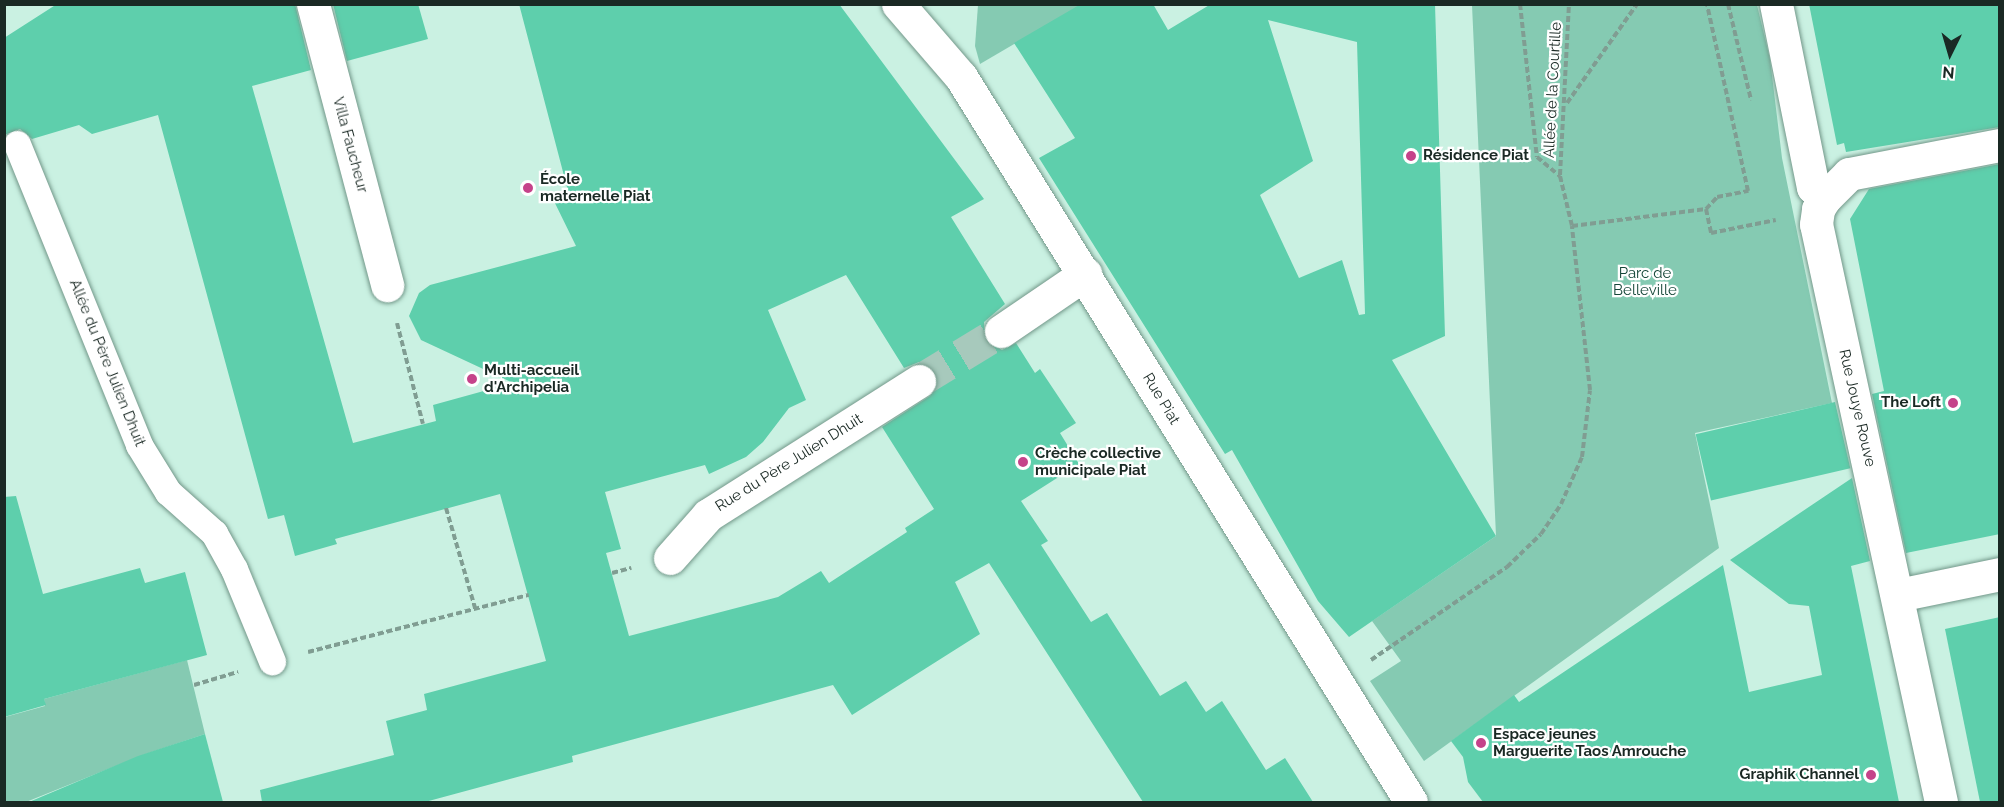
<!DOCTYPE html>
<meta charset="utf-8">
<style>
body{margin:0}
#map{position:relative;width:2004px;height:807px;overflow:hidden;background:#caf1e2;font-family:Raleway,sans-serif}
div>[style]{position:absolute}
.green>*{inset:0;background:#85cab2}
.building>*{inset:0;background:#5ecfac;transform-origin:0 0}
.pedestrian-tunnel>*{height:33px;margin-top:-16.5px;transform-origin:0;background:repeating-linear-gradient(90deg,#a7c9bc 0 33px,transparent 0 49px)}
.path>*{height:4px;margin-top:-2px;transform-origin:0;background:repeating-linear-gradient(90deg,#809d92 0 6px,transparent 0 9px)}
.roads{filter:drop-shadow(0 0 2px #729789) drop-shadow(0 0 2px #729789)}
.service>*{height:27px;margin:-13.5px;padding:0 13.5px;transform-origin:13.5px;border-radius:13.5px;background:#fff}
.pedestrian>*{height:33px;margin:-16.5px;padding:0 16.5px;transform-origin:16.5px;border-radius:16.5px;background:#fff}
.minor>*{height:33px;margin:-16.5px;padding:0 16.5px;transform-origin:16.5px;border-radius:16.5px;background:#fff}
.dots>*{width:16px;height:16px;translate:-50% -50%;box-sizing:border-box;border:3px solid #fff;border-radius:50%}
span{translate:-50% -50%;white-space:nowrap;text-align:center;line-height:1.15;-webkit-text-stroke:4.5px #fff;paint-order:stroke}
.street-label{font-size:15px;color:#1a2924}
.poi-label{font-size:15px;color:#1a2924;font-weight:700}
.left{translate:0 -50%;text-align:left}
.right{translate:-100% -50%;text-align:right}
.park-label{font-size:15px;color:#154638}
.frame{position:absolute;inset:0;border:6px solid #1a2924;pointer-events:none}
.north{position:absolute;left:1920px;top:24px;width:60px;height:60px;-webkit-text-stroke:4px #fff;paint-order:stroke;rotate:185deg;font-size:16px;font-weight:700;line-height:24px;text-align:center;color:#1a2924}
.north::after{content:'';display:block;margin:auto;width:21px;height:27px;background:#1a2924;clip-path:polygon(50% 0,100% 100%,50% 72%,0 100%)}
</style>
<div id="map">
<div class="green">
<i style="clip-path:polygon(978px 5px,1081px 5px,980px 64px,975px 46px)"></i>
<i style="clip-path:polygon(1472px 5px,1757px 5px,1770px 59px,1782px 158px,1832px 403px,1695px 433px,1719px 548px,1424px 761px,1370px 681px,1401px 661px,1372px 621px,1496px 536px)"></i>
<i style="clip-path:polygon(187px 660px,205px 734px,143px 755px,26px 802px,5px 802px,5px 717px,45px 706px,44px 699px)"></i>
</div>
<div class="building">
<i style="clip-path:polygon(evenodd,57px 4px,295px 4px,311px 70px,252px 86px,353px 443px,436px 421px,433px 405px,513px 383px,421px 340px,409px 316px,419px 293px,430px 285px,576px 246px,551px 195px,568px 191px,519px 4px,839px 4px,984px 199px,951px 217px,1005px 304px,984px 322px,985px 341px,1002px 350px,1016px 343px,1035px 373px,1040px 369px,1076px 423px,1060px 433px,1079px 464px,1021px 501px,1048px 541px,1041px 545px,1091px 622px,1107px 613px,1160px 696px,1186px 681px,1206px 712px,1222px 701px,1266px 770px,1285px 758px,1313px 802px,1143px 802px,989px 563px,955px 582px,980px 634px,852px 715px,833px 685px,572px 756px,573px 762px,425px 802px,262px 802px,260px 790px,394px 755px,386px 721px,427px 710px,424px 694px,546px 661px,500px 494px,335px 539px,337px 544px,295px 556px,284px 515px,268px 519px,158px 115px,92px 134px,79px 125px,32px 139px,20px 129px,4px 135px,4px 38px,57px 4px,846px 275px,904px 368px,919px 362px,935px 371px,938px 381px,930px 396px,882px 427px,934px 509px,905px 528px,907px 532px,829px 583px,821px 571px,778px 597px,629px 636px,606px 553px,621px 549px,605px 492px,705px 465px,709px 474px,746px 457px,763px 442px,789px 408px,806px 400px,768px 310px,846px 275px)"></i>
<i style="clip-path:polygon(333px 4px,418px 4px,428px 39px,347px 61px)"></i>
<i style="clip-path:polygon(evenodd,1081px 4px,1153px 4px,1168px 30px,1211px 4px,1435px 4px,1445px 336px,1392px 360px,1496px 536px,1349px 637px,1318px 601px,1232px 450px,1225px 454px,1039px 158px,1075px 138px,1014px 43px,1081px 4px,1268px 20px,1357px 42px,1365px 314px,1359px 315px,1342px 260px,1299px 278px,1260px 195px,1313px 161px,1268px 20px)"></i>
<i style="clip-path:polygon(1809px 4px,2000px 4px,2000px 127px,1846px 152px,1844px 143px,1837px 145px)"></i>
<i style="clip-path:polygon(2000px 164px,2000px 534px,1906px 553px,1872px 394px,1884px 391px,1850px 219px,1869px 189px)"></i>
<i style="left:1835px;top:402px;width:68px;height:143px;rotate:77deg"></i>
<i style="clip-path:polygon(1852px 478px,1870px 561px,1851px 566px,1899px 802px,1483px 802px,1468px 782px,1463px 757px,1451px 741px,1514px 695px,1519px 702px,1723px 565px,1749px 692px,1822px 675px,1809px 606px,1789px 604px,1730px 560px)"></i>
<i style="clip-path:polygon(16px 496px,43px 594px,140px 568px,145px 583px,185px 572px,207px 655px,44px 699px,46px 705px,4px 717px,4px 497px)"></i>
<i style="clip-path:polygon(2000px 617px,2000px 802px,1980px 802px,1945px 629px)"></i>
<i style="clip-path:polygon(205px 734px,223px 802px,29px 802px,138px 756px)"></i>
</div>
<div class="pedestrian-tunnel">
<i style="left:919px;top:381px;width:96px;rotate:-31.4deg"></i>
</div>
<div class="path">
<i style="left:1520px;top:4px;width:154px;rotate:83.7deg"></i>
<i style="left:1537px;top:157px;width:30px;rotate:40deg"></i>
<i style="left:1560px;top:176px;width:51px;rotate:76.5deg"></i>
<i style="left:1728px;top:4px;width:99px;rotate:76.5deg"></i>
<i style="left:1567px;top:103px;width:121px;rotate:-54.7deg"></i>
<i style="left:1560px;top:175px;width:171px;rotate:-87deg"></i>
<i style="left:1706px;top:209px;width:25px;rotate:78deg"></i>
<i style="left:1711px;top:233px;width:66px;rotate:-11.3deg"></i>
<i style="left:397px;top:323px;width:104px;rotate:75.6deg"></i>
<i style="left:446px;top:508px;width:104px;rotate:73.8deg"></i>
<i style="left:612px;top:573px;width:20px;rotate:-15deg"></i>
<i style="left:308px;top:652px;width:228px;rotate:-14.5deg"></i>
<i style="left:1371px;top:660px;width:165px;rotate:-34.4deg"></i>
<i style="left:1507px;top:567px;width:47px;rotate:-44.1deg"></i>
<i style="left:1541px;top:534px;width:36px;rotate:-56deg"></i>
<i style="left:1561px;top:504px;width:51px;rotate:-65.9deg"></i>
<i style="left:1582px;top:457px;width:67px;rotate:-83.2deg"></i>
<i style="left:1590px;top:390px;width:165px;rotate:-96.3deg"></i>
<i style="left:1572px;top:226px;width:135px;rotate:-7.2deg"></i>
<i style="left:1706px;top:209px;width:16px;rotate:-47deg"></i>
<i style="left:1717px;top:197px;width:32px;rotate:-11deg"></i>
<i style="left:1748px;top:191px;width:191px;rotate:-102.4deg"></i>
<i style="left:194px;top:685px;width:46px;rotate:-16.5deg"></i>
</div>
<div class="roads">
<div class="service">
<i style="left:17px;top:144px;width:325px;rotate:67.9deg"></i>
<i style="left:139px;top:445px;width:55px;rotate:58.3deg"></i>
<i style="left:168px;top:492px;width:62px;rotate:41.7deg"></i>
<i style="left:214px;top:533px;width:41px;rotate:60.9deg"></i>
<i style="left:234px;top:569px;width:100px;rotate:67.6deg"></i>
</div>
<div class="pedestrian">
<i style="left:313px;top:4px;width:291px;rotate:75.2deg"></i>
<i style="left:1001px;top:331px;width:102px;rotate:-34.2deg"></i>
<i style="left:670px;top:558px;width:57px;rotate:-48.5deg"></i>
<i style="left:708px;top:515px;width:250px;rotate:-32.4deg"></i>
</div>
<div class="minor">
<i style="left:898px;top:4px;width:96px;rotate:49.2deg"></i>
<i style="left:961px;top:77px;width:853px;rotate:58.17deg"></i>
<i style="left:1776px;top:4px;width:187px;rotate:78.6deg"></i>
<i style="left:1813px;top:187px;width:16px;rotate:43deg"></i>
<i style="left:1898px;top:595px;width:104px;rotate:-11.6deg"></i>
<i style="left:1941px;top:802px;width:591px;rotate:-102.2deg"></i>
<i style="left:1816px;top:224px;width:15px;rotate:-82deg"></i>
<i style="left:1818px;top:209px;width:13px;rotate:-58deg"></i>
<i style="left:1825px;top:198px;width:34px;rotate:-45deg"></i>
<i style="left:1849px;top:174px;width:154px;rotate:-10.9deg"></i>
</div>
</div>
<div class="dots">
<i style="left:1411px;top:156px;background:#c5438a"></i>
<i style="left:528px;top:188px;background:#c5438a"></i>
<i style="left:472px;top:379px;background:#c5438a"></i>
<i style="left:1953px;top:403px;background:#c5438a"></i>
<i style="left:1023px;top:462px;background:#c5438a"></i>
<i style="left:1481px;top:743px;background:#c5438a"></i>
<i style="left:1871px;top:775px;background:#c5438a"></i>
</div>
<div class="street-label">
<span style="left:1553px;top:90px;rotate:-87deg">Allée de la Courtille</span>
<span style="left:350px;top:145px;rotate:75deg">Villa Faucheur</span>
<span style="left:107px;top:363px;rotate:68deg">Allée du Père Julien Dhuit</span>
<span style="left:1161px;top:399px;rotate:59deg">Rue Piat</span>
<span style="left:1857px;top:408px;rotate:77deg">Rue Jouye Rouve</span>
<span style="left:789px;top:463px;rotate:-32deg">Rue du Père Julien Dhuit</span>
</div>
<div class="poi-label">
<span class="left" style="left:1423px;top:156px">Résidence Piat</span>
<span class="left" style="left:540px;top:188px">École<br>maternelle Piat</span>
<span class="left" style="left:484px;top:379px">Multi-accueil<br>d'Archipelia</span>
<span class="right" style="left:1941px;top:403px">The Loft</span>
<span class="left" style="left:1035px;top:462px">Crèche collective<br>municipale Piat</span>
<span class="left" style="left:1493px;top:743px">Espace jeunes<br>Marguerite Taos Amrouche</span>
<span class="right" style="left:1859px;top:775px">Graphik Channel</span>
</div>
<div class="park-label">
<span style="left:1645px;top:282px">Parc de<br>Belleville</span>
</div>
<div class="frame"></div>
<div class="north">N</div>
</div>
